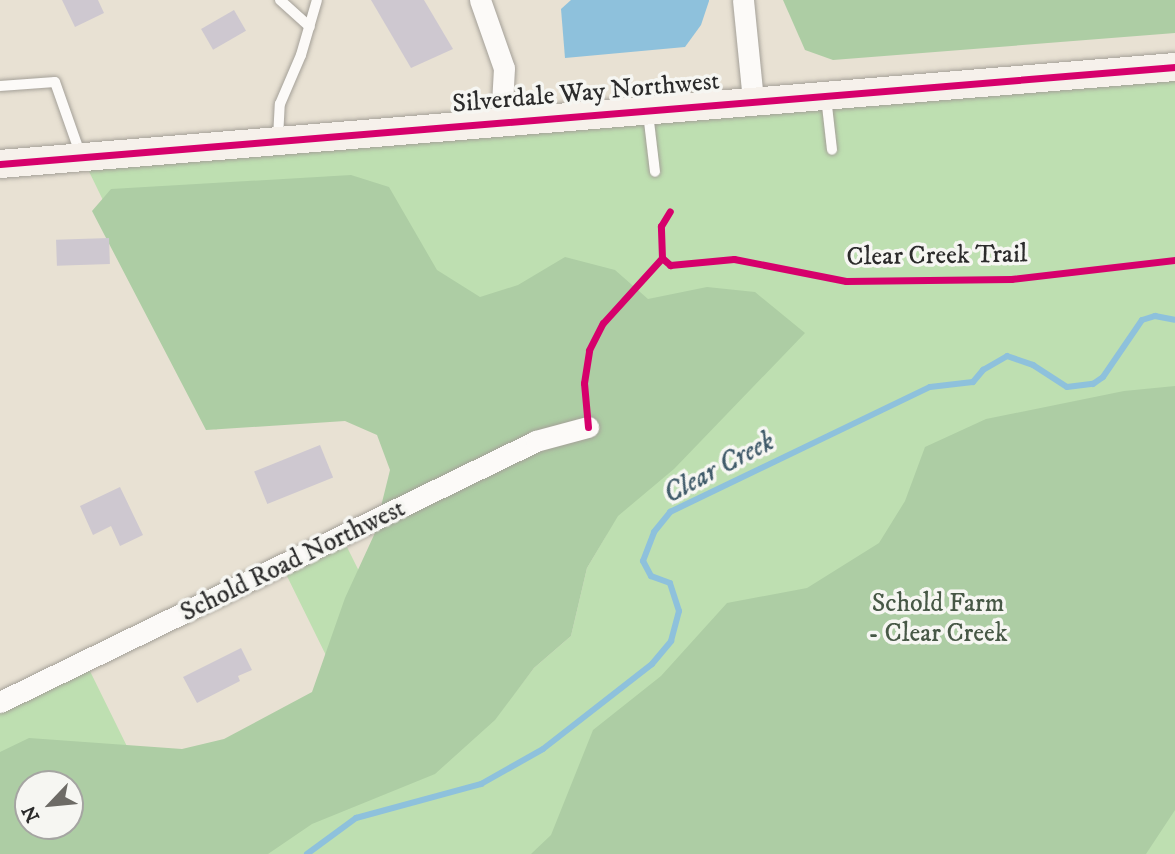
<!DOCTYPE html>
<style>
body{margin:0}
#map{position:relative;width:1175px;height:854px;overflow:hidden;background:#e8e1d3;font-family:"IM FELL DW Pica",serif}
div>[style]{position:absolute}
.green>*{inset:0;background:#bedfb1}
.forest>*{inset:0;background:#adcda4}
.water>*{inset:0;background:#8ec1dc}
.stream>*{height:6px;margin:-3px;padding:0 3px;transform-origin:3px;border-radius:3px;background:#8ec1dc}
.building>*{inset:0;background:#cec8d0;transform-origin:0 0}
.roads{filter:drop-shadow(0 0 2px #a4a098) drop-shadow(0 0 2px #a4a098)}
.service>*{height:10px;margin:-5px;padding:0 5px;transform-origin:5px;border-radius:5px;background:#fcfaf8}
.minor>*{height:21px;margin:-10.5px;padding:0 10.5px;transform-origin:10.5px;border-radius:10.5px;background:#fcfaf8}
.secondary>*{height:28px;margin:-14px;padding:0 14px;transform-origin:14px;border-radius:14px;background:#f6f1eb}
.cycleway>*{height:7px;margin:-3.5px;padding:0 3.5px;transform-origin:3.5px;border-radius:3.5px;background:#d6006c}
span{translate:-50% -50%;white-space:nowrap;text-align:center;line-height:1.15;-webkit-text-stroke:7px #f6f6f2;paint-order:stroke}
.street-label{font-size:26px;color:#2b2b2b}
.park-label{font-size:26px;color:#475846}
.water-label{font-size:28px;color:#405b6a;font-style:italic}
.north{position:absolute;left:14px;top:770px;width:70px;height:70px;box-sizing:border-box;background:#f6f6f2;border:2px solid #a5a5a2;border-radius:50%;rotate:244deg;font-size:19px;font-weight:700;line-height:28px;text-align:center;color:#2b2b2b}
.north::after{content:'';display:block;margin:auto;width:24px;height:32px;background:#6d6b66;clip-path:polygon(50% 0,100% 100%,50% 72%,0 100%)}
</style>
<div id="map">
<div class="green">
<i style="clip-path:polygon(1175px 67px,1175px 854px,186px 854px,379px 763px,282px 566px,342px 537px,438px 730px,514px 694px,534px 668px,571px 636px,587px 568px,607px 534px,539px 395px,211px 423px,82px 157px)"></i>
<i style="clip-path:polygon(evenodd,85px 661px,180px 854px,0 854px,0 702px,85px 661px,28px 784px,70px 784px,70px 826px,28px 826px,28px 784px)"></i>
</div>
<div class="forest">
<i style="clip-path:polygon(783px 0,1175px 0,1175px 33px,833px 60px,805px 50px)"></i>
<i style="clip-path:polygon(evenodd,351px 175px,389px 187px,437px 270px,480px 297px,518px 285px,565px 257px,615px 270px,648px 299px,707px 287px,755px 292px,805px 333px,674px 469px,618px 516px,587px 568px,571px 636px,534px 668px,495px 720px,435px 774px,312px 824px,268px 854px,0 854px,0 752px,29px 738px,182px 749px,224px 739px,312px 692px,345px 598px,374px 535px,390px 470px,377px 435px,345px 421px,206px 430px,92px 211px,111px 189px,351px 175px,28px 784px,70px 784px,70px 826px,28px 826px,28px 784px)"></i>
<i style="clip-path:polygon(1175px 386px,1175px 810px,1146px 854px,531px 854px,551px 835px,593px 730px,661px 676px,727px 603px,807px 588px,879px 543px,905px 501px,925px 447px,986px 419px,1124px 391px)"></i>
</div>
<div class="water">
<i style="clip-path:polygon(571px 0,709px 0,709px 1px,701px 25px,685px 47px,565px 58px,561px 9px)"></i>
</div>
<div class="stream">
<i style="left:307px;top:854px;width:61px;rotate:-36.3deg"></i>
<i style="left:356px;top:818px;width:130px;rotate:-15.2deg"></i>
<i style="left:481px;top:784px;width:71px;rotate:-29.4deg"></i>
<i style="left:543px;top:749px;width:138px;rotate:-37.9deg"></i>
<i style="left:652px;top:664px;width:30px;rotate:-50deg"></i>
<i style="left:671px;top:641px;width:31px;rotate:-75deg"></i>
<i style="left:679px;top:611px;width:29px;rotate:-108deg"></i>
<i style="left:670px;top:583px;width:20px;rotate:-160deg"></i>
<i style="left:651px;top:576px;width:17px;rotate:-118deg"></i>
<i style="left:643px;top:561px;width:31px;rotate:-69deg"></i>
<i style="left:654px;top:532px;width:26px;rotate:-51deg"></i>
<i style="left:670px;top:512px;width:288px;rotate:-25.7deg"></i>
<i style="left:930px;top:387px;width:43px;rotate:-6.6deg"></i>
<i style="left:973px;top:382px;width:16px;rotate:-50deg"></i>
<i style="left:983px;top:370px;width:28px;rotate:-30deg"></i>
<i style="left:1007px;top:356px;width:28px;rotate:19deg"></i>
<i style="left:1033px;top:365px;width:40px;rotate:32.9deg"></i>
<i style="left:1067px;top:387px;width:26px;rotate:-7deg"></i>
<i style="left:1093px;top:384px;width:12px;rotate:-35deg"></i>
<i style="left:1103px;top:377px;width:69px;rotate:-55.6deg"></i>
<i style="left:1142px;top:320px;width:14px;rotate:-17deg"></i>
<i style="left:1155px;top:316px;width:20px;rotate:11deg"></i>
</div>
<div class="building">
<i style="clip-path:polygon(62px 0,98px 0,104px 13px,75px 27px)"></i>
<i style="clip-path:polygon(371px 0,424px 0,453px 49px,411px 68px)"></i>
<i style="left:234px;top:10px;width:24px;height:38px;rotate:60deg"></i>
<i style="left:109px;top:238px;width:26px;height:53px;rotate:88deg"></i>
<i style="left:320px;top:445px;width:35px;height:71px;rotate:68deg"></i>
<i style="clip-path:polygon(120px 487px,143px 535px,120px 546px,111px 526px,93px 535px,80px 506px)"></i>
<i style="clip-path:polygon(241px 648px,252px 670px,238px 676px,240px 681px,197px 703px,183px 677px)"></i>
</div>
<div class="roads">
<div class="service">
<i style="left:280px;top:0;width:40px;rotate:42deg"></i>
<i style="left:0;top:86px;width:55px;rotate:-4.2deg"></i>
<i style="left:55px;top:82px;width:78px;rotate:70.6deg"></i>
<i style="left:826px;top:97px;width:53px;rotate:83.5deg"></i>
<i style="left:648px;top:113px;width:59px;rotate:83.2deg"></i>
<i style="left:278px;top:138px;width:34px;rotate:-87deg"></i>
<i style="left:280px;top:104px;width:53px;rotate:-66.8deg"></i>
<i style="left:301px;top:55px;width:57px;rotate:-73.8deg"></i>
</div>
<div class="minor">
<i style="left:480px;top:0;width:72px;rotate:70.6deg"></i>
<i style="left:504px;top:68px;width:54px;rotate:93.2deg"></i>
<i style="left:743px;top:0;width:100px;rotate:84.3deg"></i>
<i style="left:0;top:702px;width:596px;rotate:-25.96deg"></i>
<i style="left:536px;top:441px;width:54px;rotate:-15.1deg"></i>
</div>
<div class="secondary">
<i style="left:0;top:164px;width:1179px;rotate:-4.72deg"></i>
</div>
</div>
<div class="cycleway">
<i style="left:0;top:164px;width:1179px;rotate:-4.72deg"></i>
<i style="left:662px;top:258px;width:11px;rotate:41deg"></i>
<i style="left:670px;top:265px;width:64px;rotate:-5.4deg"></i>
<i style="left:734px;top:259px;width:114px;rotate:11.1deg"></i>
<i style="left:846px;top:281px;width:165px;rotate:-0.7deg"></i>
<i style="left:1011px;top:279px;width:165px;rotate:-6.6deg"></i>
<i style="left:588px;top:427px;width:44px;rotate:-95.2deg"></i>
<i style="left:584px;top:383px;width:33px;rotate:-81deg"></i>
<i style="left:589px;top:350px;width:30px;rotate:-63deg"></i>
<i style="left:603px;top:323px;width:88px;rotate:-47.8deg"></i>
<i style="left:662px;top:258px;width:32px;rotate:-92deg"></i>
<i style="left:661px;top:226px;width:17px;rotate:-59deg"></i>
</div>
<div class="street-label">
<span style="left:586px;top:93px;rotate:-5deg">Silverdale Way Northwest</span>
<span style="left:937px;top:256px;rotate:-1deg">Clear Creek Trail</span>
<span style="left:293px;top:561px;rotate:-26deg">Schold Road Northwest</span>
</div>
<div class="park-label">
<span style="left:938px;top:619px">Schold Farm<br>- Clear Creek</span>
</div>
<div class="water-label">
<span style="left:719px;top:468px;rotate:-28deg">Clear Creek</span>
</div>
<div class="north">N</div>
</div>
